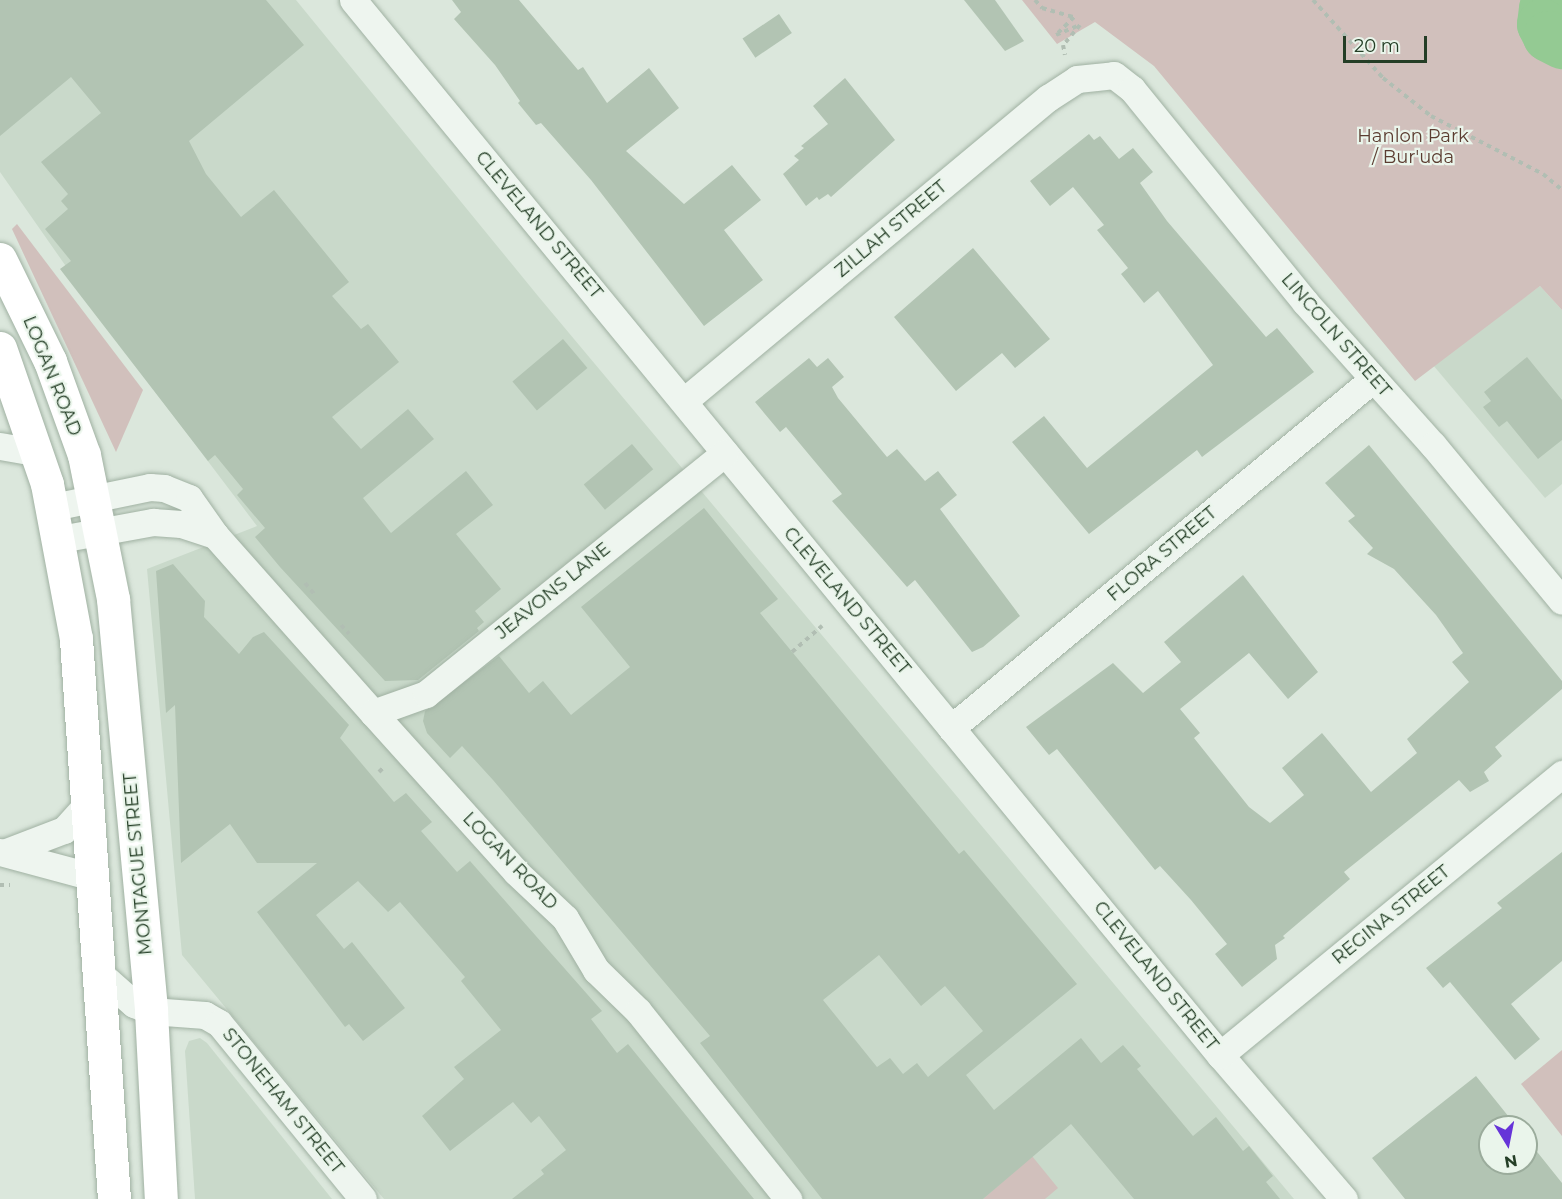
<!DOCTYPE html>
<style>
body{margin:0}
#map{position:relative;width:1562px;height:1199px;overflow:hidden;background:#dbe7dc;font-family:Montserrat,sans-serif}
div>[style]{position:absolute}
.built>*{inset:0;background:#c9d9ca}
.green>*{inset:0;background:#d1c0bc}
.river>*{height:51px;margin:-25.5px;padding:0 25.5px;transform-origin:25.5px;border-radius:25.5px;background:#94ca93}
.building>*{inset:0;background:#b2c4b3;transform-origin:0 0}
.path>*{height:4px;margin-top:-2px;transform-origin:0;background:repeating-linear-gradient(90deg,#b1beb3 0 4.5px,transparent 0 9px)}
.roads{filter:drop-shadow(0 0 2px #a0b1a2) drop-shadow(0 0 2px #a0b1a2)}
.minor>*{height:27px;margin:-13.5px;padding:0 13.5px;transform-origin:13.5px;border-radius:13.5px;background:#eef5ef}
.primary>*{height:33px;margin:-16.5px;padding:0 16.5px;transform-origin:16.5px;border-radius:16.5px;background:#fff}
span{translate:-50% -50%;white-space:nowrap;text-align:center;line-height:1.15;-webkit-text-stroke:4.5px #eaf5eb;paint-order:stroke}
.park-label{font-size:18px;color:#5b3c30}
.street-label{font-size:18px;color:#243e26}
.north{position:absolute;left:1478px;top:1115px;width:60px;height:60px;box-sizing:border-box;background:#eaf5eb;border:2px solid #9bac9c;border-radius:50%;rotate:170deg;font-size:16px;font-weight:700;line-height:24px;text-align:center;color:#243e26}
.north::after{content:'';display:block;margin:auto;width:21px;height:27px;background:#6634d8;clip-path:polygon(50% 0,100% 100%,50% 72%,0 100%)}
.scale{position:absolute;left:1343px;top:36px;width:84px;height:27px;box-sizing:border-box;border:3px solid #243e26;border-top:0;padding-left:8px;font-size:18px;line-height:21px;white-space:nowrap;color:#243e26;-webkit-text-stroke:4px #eaf5eb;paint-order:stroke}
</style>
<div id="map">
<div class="built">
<i style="clip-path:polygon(0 0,296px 0,538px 296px,1294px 1199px,384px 1199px,182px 955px,147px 569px,257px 526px,135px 365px,0 172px)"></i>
<i style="clip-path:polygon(1540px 286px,1562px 310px,1562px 484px,1545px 498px,1433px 365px)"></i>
<i style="clip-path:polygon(200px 1038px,207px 1043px,332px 1199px,195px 1199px,185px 1051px,189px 1041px)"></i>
</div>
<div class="green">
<i style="clip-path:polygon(1022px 0,1562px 0,1562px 310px,1540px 286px,1415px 381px,1154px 66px,1095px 22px,1057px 44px)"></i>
<i style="clip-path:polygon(17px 224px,143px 390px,116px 452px,12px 229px)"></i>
<i style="clip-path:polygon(1562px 1050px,1562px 1136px,1521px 1084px)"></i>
<i style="clip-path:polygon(1032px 1156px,1058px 1188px,1045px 1199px,983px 1199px)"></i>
</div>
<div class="river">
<i style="left:1556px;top:0;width:14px;rotate:146deg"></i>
<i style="left:1544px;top:8px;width:16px;rotate:97deg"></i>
<i style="left:1542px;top:24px;width:13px;rotate:63deg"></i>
<i style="left:1548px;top:36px;width:16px;rotate:27deg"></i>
</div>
<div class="building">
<i style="clip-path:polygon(0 0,266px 0,304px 45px,189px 141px,206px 174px,241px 217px,274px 190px,349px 282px,332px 296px,361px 329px,368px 324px,399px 362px,332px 417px,361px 449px,408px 409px,434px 439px,363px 498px,391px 533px,466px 471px,493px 505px,456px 534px,501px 589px,475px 611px,484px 622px,477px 628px,479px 631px,418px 680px,385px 681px,280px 567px,255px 537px,265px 528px,237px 495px,243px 489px,215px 455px,208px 461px,60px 269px,71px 261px,45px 229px,68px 209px,61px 201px,68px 194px,41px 162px,101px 113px,71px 77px,0 136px)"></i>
<i style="clip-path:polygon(452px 0,519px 0,578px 70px,583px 67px,607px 103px,649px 68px,679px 108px,626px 151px,684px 204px,732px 165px,761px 200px,724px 230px,763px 280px,704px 326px,591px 180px,541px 123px,536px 125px,518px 103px,520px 101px,495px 65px,454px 19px,461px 12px)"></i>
<i style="clip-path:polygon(964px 0,995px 0,1024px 41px,1005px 51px)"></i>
<i style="left:779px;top:14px;width:23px;height:44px;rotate:56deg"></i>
<i style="clip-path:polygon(845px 78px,895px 140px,831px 197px,828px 194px,819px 200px,817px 197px,806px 206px,783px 174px,799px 160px,794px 156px,804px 148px,801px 146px,828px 124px,813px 106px)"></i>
<i style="clip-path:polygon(1089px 134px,1094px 140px,1100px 136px,1119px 159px,1133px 148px,1153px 172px,1140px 183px,1167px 221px,1266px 337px,1277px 328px,1314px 372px,1202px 457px,1197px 450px,1089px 534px,1012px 442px,1044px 416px,1087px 468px,1213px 365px,1158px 291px,1144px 303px,1121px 274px,1128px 268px,1097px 230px,1104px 225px,1073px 187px,1050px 206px,1030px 181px)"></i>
<i style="clip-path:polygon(973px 248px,1050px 339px,1015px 368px,1002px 353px,956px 391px,894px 317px)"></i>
<i style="left:563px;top:339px;width:38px;height:66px;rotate:50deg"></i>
<i style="clip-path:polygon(1527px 357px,1562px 400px,1562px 440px,1538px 459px,1507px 421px,1499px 427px,1483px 407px,1491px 401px,1484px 392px)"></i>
<i style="clip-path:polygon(809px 358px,817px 367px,828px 358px,844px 377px,832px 387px,838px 398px,887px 457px,897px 449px,925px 481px,938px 471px,957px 495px,940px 509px,1020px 616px,983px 647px,972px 652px,915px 580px,907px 587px,832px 501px,842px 494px,816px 463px,786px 427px,780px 432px,755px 402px)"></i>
<i style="left:632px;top:444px;width:33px;height:63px;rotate:50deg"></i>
<i style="clip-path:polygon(1369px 445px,1562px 681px,1562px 689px,1495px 747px,1502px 756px,1484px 772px,1489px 781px,1470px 792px,1459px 780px,1344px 872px,1350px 879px,1283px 936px,1285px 938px,1275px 945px,1277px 959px,1242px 987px,1215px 954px,1227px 944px,1191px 900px,1160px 866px,1155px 870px,1057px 749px,1049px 755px,1026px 727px,1113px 663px,1143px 693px,1181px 662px,1164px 642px,1243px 575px,1318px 672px,1288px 699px,1249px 653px,1180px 709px,1200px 733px,1194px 738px,1249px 807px,1270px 823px,1304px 795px,1282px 768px,1322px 733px,1371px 792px,1417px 753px,1407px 739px,1469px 682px,1452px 662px,1463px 653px,1436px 615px,1394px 569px,1367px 554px,1373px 548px,1348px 521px,1355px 516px,1325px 483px)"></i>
<i style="clip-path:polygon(evenodd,704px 508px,778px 599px,760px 613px,959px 854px,964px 850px,1077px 984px,966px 1075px,994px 1110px,1081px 1038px,1101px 1063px,1123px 1045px,1141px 1066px,1137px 1069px,1193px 1136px,1216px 1117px,1243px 1151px,1249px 1146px,1273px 1176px,1266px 1182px,1280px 1199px,1134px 1199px,1071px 1124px,983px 1199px,822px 1199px,700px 1043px,710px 1036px,493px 780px,462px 746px,450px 758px,427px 733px,423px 721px,425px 711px,499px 656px,529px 693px,543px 681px,571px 715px,630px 667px,581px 607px,704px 508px,879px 955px,921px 1006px,945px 986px,983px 1031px,928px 1077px,917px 1063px,903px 1074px,890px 1058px,877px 1067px,823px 1000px,879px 955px)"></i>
<i style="clip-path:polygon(173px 564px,205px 601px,204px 617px,239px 654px,253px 637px,264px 632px,349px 725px,340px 738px,394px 802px,406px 793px,432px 822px,421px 831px,457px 872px,470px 861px,602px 1011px,591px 1019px,617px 1053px,628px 1044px,754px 1199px,512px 1199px,544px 1174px,541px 1170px,566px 1150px,539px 1116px,531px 1123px,513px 1102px,450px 1151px,422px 1116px,464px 1079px,454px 1067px,501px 1030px,461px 981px,465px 977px,400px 902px,388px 912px,358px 881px,316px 915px,344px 949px,352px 942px,405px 1008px,363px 1041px,349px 1024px,345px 1027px,257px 912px,317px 863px,257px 863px,230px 824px,181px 863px,175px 705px,166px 713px,156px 571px)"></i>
<i style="clip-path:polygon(1562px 852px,1562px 961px,1511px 1004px,1540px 1039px,1515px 1060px,1450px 982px,1443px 988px,1426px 968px,1502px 908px,1497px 903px)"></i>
<i style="clip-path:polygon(1476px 1076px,1517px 1127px,1490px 1127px,1490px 1163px,1526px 1163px,1526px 1138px,1562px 1183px,1562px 1199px,1405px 1199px,1372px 1158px)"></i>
</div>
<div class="path">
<i style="left:1035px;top:0;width:11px;rotate:49deg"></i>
<i style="left:1042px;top:8px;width:33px;rotate:16deg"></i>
<i style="left:1074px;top:17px;width:25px;rotate:135deg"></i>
<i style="left:1056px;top:35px;width:26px;rotate:-23deg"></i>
<i style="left:1080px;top:25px;width:26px;rotate:130deg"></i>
<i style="left:1063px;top:45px;width:10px;rotate:79deg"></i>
<i style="left:1313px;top:0;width:105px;rotate:48.1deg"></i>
<i style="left:1383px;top:78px;width:61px;rotate:38.4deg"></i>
<i style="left:1431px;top:116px;width:126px;rotate:27.4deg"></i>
<i style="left:1543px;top:174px;width:25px;rotate:40deg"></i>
<i style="left:305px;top:583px;width:17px;rotate:50deg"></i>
<i style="left:341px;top:625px;width:12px;rotate:48deg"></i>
<i style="left:792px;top:652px;width:40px;rotate:-41deg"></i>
<i style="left:379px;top:772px;width:8px;rotate:-45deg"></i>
<i style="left:0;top:885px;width:10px"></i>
</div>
<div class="roads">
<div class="minor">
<i style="left:353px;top:0;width:1366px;rotate:50.59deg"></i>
<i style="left:1220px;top:1055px;width:190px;rotate:49.3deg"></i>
<i style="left:684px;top:401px;width:474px;rotate:-39.8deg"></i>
<i style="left:1048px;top:98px;width:35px;rotate:-33deg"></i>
<i style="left:1077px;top:79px;width:37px;rotate:-6deg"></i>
<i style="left:1114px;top:75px;width:23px;rotate:38deg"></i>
<i style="left:1132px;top:89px;width:274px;rotate:50.9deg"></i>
<i style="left:1305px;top:302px;width:192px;rotate:48.2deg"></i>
<i style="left:1433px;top:445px;width:202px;rotate:50.4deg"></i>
<i style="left:0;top:446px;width:39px;rotate:10deg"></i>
<i style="left:53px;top:507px;width:99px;rotate:-11.7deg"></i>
<i style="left:150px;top:487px;width:14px;rotate:4deg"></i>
<i style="left:164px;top:488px;width:27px;rotate:22deg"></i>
<i style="left:189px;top:498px;width:45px;rotate:54.9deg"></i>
<i style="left:215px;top:535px;width:238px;rotate:48.4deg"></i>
<i style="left:373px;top:713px;width:214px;rotate:48deg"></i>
<i style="left:516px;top:872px;width:67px;rotate:43.2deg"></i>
<i style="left:565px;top:918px;width:61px;rotate:59.2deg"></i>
<i style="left:596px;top:970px;width:59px;rotate:44.3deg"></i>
<i style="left:638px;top:1011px;width:241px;rotate:51.4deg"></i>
<i style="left:60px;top:539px;width:95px;rotate:-10.4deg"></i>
<i style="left:153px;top:522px;width:28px;rotate:4deg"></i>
<i style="left:181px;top:524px;width:36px;rotate:18deg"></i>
<i style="left:373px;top:713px;width:56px;rotate:-19.7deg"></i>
<i style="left:426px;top:694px;width:384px;rotate:-38.9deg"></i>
<i style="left:951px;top:728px;width:548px;rotate:-39.59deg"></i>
<i style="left:0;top:852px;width:96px;rotate:15deg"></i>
<i style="left:6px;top:852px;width:62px;rotate:-20.8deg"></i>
<i style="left:64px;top:830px;width:36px;rotate:-48deg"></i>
<i style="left:100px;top:974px;width:45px;rotate:41.4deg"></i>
<i style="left:134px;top:1004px;width:18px;rotate:22deg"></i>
<i style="left:151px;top:1011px;width:54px;rotate:4.2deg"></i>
<i style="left:205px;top:1015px;width:16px;rotate:30deg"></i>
<i style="left:219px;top:1023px;width:227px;rotate:50.7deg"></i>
<i style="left:1220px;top:1055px;width:443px;rotate:-39.4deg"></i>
</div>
<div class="primary">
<i style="left:0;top:259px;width:114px;rotate:63.9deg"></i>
<i style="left:50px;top:361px;width:100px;rotate:70.1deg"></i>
<i style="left:84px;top:455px;width:147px;rotate:78.6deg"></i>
<i style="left:113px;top:599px;width:414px;rotate:84.7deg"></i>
<i style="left:151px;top:1011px;width:188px;rotate:87deg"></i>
<i style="left:0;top:348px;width:144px;rotate:70.9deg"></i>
<i style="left:47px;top:484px;width:158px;rotate:79.4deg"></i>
<i style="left:76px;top:639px;width:561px;rotate:86.12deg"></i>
</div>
</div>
<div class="park-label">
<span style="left:1413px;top:147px">Hanlon Park<br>/ Bur'uda</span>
</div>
<div class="street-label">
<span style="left:539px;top:225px;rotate:50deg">CLEVELAND STREET</span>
<span style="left:891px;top:229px;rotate:-40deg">ZILLAH STREET</span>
<span style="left:1336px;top:335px;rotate:49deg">LINCOLN STREET</span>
<span style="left:52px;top:376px;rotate:68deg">LOGAN ROAD</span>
<span style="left:1162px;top:554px;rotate:-40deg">FLORA STREET</span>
<span style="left:553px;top:591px;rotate:-39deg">JEAVONS LANE</span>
<span style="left:847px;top:601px;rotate:50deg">CLEVELAND STREET</span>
<span style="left:510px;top:861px;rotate:46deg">LOGAN ROAD</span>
<span style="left:138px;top:864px;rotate:-95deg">MONTAGUE STREET</span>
<span style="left:1391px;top:915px;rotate:-39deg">REGINA STREET</span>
<span style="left:1156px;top:976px;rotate:51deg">CLEVELAND STREET</span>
<span style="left:283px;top:1101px;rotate:51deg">STONEHAM STREET</span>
</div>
<div class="north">N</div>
<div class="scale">20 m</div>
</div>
